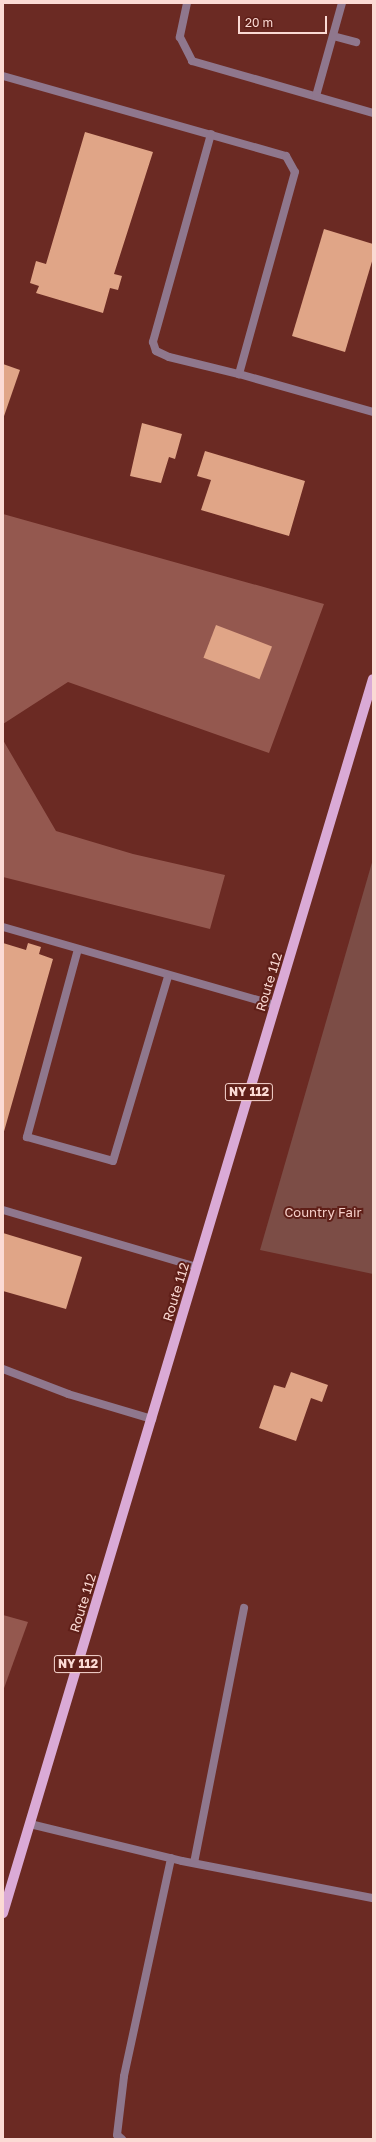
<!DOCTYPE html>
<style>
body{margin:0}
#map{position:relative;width:376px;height:2142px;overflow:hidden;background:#6b2a23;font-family:"Golos Text",sans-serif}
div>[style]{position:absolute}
.green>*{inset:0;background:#7c4d46}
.forest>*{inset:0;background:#94584f}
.building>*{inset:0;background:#e0a587;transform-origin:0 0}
.lane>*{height:8px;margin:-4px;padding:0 4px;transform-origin:4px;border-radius:4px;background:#8f778d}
.street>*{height:8px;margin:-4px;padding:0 4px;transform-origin:4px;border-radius:4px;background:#8f778d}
.primary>*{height:10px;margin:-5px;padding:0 5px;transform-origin:5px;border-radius:5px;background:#daaad6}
span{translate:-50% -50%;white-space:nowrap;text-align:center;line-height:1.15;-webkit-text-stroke:4px #5f1f18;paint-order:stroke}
.shield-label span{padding:1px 3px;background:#5f1f18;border:1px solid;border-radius:3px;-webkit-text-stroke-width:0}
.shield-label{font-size:12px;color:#fbdad4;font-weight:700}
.street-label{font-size:13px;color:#fbdad4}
.park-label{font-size:13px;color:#f7d0ca}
.frame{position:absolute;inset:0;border:4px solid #fbdad4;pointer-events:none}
.scale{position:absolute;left:238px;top:16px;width:89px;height:18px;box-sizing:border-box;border:2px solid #fbdad4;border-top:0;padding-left:5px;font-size:12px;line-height:14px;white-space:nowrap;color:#fbdad4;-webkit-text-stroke:3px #5f1f18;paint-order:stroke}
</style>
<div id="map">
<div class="green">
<i style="clip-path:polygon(373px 859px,373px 1274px,260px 1250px)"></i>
</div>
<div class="forest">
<i style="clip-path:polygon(3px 514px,324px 604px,269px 753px,68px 682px,3px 724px)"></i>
<i style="clip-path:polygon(3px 740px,56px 831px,133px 854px,225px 875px,210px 929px,3px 877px)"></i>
<i style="clip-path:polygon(3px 1615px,28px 1622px,3px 1691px)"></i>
</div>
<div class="building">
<i style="clip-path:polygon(85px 132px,153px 152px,114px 274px,122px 276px,118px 290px,110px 288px,103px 313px,36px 293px,39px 286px,30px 283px,36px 261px,46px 264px)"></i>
<i style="clip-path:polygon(324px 229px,373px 244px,373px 258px,345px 352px,292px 336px)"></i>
<i style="clip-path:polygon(3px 364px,20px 370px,3px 419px)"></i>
<i style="clip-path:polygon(142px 423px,182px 434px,175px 459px,169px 457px,161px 483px,130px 476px)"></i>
<i style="clip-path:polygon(205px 451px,305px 481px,289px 536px,201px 510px,211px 480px,197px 476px)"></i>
<i style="left:216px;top:625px;width:60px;height:35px;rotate:21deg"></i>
<i style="clip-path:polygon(3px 943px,26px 950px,28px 943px,41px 947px,39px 954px,53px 959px,3px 1135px)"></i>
<i style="clip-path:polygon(3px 1233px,82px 1257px,66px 1309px,3px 1291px)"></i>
<i style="clip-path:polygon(291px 1372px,328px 1385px,322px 1402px,311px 1398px,296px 1441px,259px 1428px,274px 1385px,285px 1388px)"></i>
</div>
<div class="lane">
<i style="left:187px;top:3px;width:35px;rotate:102deg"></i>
<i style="left:180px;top:37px;width:27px;rotate:63deg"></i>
<i style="left:192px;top:61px;width:188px;rotate:16deg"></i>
<i style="left:333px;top:36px;width:24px;rotate:15deg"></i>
<i style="left:3px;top:76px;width:294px;rotate:15.8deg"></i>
<i style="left:286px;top:156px;width:18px;rotate:61deg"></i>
<i style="left:295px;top:172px;width:210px;rotate:105.5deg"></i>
<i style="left:239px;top:374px;width:139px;rotate:15.8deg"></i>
<i style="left:316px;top:96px;width:97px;rotate:-74.4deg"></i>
<i style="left:211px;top:134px;width:216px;rotate:105.6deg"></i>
<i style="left:153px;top:342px;width:9px;rotate:72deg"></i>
<i style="left:156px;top:351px;width:14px;rotate:25deg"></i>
<i style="left:169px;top:357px;width:72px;rotate:13.7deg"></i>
<i style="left:3px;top:927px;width:283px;rotate:16deg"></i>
<i style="left:78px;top:949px;width:195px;rotate:105.2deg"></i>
<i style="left:27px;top:1137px;width:89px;rotate:15.6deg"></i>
<i style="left:113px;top:1161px;width:193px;rotate:-73.4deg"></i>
<i style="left:3px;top:1210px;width:202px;rotate:16.4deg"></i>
<i style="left:3px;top:1369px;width:70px;rotate:21deg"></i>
<i style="left:68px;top:1394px;width:88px;rotate:16.6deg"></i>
<i style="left:194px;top:1863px;width:260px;rotate:-78.9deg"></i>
<i style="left:122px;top:2139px;width:6px;rotate:-141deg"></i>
<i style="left:117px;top:2135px;width:59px;rotate:-83.2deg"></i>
<i style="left:124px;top:2076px;width:223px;rotate:-77.8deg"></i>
</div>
<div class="street">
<i style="left:30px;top:1824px;width:156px;rotate:13.7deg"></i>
<i style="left:182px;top:1861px;width:195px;rotate:11deg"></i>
</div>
<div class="primary">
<i style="left:3px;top:1913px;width:1288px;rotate:-73.31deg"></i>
</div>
<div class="shield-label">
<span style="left:249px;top:1092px">NY 112</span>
<span style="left:78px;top:1664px">NY 112</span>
</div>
<div class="street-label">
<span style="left:269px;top:982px;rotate:-73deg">Route 112</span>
<span style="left:176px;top:1292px;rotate:-73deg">Route 112</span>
<span style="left:83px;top:1603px;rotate:-73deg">Route 112</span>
</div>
<div class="park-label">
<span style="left:323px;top:1212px">Country Fair</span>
</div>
<div class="frame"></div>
<div class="scale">20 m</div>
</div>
